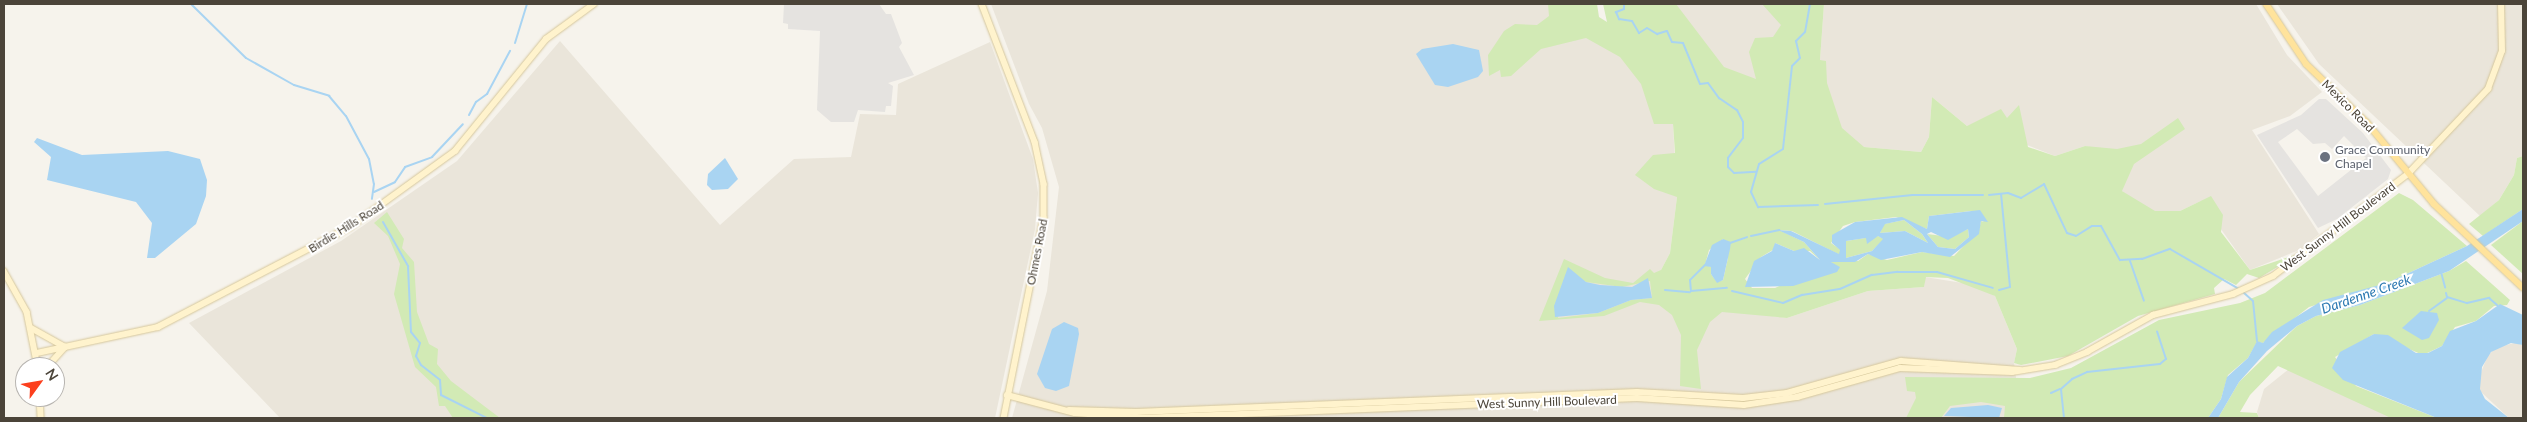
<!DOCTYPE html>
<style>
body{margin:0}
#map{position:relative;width:2527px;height:422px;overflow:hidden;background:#f6f3ec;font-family:Lato,sans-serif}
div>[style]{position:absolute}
.residential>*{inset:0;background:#eae5da}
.green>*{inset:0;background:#d2eab5}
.parking>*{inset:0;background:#e5e3e0}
.water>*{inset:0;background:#a9d4f2}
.stream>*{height:2px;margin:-1px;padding:0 1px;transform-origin:1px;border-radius:1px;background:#a9d4f2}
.roads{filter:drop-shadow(0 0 1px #d6c79b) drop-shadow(0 0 1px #d6c79b)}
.secondary>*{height:5.5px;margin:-2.75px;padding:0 2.75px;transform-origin:2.75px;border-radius:2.75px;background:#fff3cd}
.primary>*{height:6px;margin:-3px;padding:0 3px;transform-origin:3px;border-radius:3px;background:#ffe39c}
.dots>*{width:14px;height:14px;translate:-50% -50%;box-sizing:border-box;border:2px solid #fff;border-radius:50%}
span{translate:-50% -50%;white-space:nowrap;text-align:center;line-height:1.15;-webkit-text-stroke:4px #fff;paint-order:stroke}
.street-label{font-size:12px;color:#4b4439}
.worship-label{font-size:12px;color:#5b616d}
.left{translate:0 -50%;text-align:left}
.water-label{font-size:14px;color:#2e7ab2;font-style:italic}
.frame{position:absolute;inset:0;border:5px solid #4b4439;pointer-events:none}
.north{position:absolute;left:15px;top:357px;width:50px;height:50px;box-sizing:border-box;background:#fff;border:1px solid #b7b4b0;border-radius:50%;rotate:58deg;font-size:14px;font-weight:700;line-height:20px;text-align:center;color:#4b4439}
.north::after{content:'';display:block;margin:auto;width:18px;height:22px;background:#fc3f1d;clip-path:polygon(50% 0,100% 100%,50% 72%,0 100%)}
</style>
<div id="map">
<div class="residential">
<i style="clip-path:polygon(991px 4px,1569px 4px,1597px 18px,1673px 124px,1677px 197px,1670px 253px,1661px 270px,1735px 311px,1787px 318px,1868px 291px,1924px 287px,1925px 277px,1975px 285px,1995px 296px,2017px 349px,2014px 363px,2020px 407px,2016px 418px,1012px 418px,1047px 291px,1059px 187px,1042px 128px,1029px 104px)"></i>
<i style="clip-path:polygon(1666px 4px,1769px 4px,1779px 8px,1783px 34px,1755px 81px,1742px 91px)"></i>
<i style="clip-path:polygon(1824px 4px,2256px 4px,2287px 55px,2322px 92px,2290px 116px,2252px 130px,2319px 234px,2299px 250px,2250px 270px,2201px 201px,2180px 211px,2151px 217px,2122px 191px,2118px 154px,2085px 146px,2055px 156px,1976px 125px,1967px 126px,1932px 97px,1929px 137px,1921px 152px,1864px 147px,1852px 158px,1812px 70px,1820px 60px)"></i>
<i style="clip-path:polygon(2277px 4px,2523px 4px,2523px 156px,2517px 158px,2514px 175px,2499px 200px,2480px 216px,2319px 64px)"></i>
<i style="clip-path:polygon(560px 41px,720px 225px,794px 159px,851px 157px,860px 114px,896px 115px,898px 84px,990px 42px,1033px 159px,1038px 193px,1035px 229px,995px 418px,280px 418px,189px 323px,341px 241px,457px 161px)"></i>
<i style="clip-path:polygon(2515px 343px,2523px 345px,2523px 418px,2509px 418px,2480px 391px,2480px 375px,2488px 355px,2497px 347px)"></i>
<i style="clip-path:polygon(2289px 369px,2421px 418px,2259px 418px,2257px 412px,2264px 389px)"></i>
</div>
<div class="green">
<i style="clip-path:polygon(evenodd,1548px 4px,1597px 4px,1599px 17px,1607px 22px,1603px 4px,1676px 4px,1724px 67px,1756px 79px,1749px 52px,1755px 38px,1773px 37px,1781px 25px,1762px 4px,1824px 4px,1820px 60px,1826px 61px,1827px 83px,1842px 128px,1864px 147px,1921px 152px,1929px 137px,1932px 97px,1967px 126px,2001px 109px,2007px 118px,2019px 105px,2028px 147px,2055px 156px,2085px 146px,2117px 149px,2141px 144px,2178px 118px,2185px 129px,2134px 164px,2122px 191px,2155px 211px,2180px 211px,2211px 196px,2223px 215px,2221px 232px,2250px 270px,2301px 253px,2259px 278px,2247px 274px,2236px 285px,2224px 279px,2214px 288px,2215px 294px,2138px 316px,2068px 356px,2021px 365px,2014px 363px,2017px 349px,1995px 296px,1948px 278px,1926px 277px,1924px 287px,1868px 291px,1787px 318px,1722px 312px,1710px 322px,1697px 350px,1701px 389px,1680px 386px,1681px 335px,1672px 315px,1659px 305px,1640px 302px,1604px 316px,1539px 321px,1564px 259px,1605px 278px,1633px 283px,1650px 269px,1654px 273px,1661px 270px,1670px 253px,1677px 197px,1654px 189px,1635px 175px,1653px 155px,1675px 153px,1673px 124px,1654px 124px,1641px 84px,1620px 57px,1586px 38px,1541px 49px,1511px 76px,1501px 77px,1500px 70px,1489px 76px,1488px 55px,1504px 31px,1515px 24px,1537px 25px,1549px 16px,1548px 4px,1971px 211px,1984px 222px,1981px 221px,1979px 230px,1954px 256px,1922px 252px,1887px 260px,1868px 254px,1858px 261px,1834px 261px,1775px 288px,1752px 288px,1745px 279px,1761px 257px,1776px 248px,1775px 243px,1794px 251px,1810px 251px,1820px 260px,1804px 242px,1779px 230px,1792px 231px,1840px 255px,1841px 250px,1831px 243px,1843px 226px,1855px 222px,1896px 217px,1927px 229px,1929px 216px,1971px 211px,1548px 4px,1723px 239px,1728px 258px,1723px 280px,1717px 282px,1711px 274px,1711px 267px,1705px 265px,1709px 250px,1723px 239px,1548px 4px,1568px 274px,1586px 282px,1622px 287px,1650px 281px,1652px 298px,1631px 300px,1598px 313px,1558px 318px,1568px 274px)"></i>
<i style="clip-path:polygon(2523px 156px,2523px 209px,2483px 236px,2469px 224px,2499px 200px,2514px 175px,2517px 158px)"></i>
<i style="clip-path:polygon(2399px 193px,2413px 200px,2467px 246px,2387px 283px,2309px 307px,2263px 343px,2257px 342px,2248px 358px,2228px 375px,2221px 399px,2208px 418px,2004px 418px,2005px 406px,1981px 402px,1950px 406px,1941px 418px,1906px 418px,1916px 398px,1915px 392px,1907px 391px,1905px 377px,2030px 378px,2071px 368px,2159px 320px,2240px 303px,2265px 293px)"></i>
<i style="clip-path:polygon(387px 212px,404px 239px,402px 248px,414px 262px,417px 312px,429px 344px,438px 349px,437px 364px,451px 381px,500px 418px,453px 418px,445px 406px,439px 406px,436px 387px,415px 367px,394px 294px,400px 264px,388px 236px,374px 223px)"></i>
<i style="clip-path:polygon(1904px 220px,1922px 234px,1928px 243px,1905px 231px,1880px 233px,1884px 224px)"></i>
<i style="clip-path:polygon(2523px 221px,2523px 274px,2491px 245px)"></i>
<i style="clip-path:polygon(1968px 229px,1969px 237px,1955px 249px,1938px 247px,1927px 234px,1951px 237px)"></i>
<i style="clip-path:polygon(1878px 236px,1884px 239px,1872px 251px,1846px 258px,1846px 241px)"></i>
<i style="clip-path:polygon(2466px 261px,2510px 300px,2507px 305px,2494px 306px,2476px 321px,2455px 327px,2442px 346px,2423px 355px,2374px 334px,2335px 357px,2356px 386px,2437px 418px,2391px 418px,2278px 366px,2250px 395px,2240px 412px,2257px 413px,2259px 418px,2218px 418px,2239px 382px,2297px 326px,2316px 316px,2360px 305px,2449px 271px)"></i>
</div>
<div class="parking">
<i style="clip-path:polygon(784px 4px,879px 4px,886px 14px,891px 14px,902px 43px,899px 47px,914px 75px,888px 83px,893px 86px,891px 106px,886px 106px,885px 112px,858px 110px,854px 122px,831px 122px,817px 110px,820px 31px,788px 29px,788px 24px,783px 23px)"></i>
<i style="clip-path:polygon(evenodd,2319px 99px,2326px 99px,2363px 133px,2391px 170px,2388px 179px,2337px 219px,2318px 228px,2257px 135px,2301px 115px,2319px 99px,2297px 129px,2313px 144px,2325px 143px,2332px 149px,2344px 136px,2366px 158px,2318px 196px,2278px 142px,2297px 129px)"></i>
</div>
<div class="water">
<i style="clip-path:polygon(1453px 44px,1479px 50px,1483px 71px,1478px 77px,1448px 87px,1435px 85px,1416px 54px,1422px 49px)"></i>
<i style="clip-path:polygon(37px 138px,82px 155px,168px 151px,200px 159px,207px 180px,206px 196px,196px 224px,155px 258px,147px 258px,152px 223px,136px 202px,47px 180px,51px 157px,34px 142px)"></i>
<i style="clip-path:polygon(725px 158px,738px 179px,728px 189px,712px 190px,707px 185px,708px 174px)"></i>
<i style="clip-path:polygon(2523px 209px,2523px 221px,2449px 271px,2360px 305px,2316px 316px,2297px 326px,2267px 351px,2239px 382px,2218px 418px,2208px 418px,2221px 399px,2227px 377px,2248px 358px,2257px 341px,2263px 343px,2272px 332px,2323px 300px,2387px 283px,2467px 246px)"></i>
<i style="clip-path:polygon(evenodd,1980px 210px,1988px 222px,1981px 221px,1979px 234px,1950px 257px,1922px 252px,1881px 260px,1868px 254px,1855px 262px,1831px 262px,1840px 267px,1837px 272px,1793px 286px,1745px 287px,1754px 261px,1772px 251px,1775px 243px,1794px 251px,1804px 248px,1820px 260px,1804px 242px,1778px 230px,1791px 231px,1839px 254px,1840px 250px,1832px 243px,1832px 235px,1855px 222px,1902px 217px,1927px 229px,1929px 216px,1980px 210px,1904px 220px,1922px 234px,1928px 243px,1905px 231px,1880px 233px,1885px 224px,1904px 220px,1980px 210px,1968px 229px,1969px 237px,1955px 249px,1938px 247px,1927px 234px,1931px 232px,1948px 240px,1968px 229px,1980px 210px,1878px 236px,1883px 239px,1872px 251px,1846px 258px,1846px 241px,1866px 238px,1867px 244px,1878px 236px)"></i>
<i style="clip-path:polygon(1723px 239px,1731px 242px,1730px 249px,1723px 280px,1717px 283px,1711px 274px,1711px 267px,1704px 266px,1712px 245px)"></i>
<i style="clip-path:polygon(1568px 267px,1586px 282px,1600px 285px,1632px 287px,1648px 278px,1652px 298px,1631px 300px,1598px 313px,1555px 317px,1554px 306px)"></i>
<i style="clip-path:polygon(2500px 304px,2523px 315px,2523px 345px,2511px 343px,2491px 352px,2482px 367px,2480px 389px,2485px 399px,2509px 418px,2437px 418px,2343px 380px,2332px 368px,2340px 352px,2374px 334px,2388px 335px,2416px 353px,2428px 353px,2442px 346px,2450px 331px,2476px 321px)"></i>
<i style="clip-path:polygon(2421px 311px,2437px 313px,2439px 320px,2429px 338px,2422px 340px,2402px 328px)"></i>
<i style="clip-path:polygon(1064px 322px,1078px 328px,1079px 334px,1069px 386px,1056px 391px,1045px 388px,1037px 374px,1052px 329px)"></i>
<i style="clip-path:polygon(1988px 405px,2002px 408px,1999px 418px,1944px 416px,1951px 408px)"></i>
</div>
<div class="stream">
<i style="left:191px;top:4px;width:77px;rotate:44.5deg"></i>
<i style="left:246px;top:58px;width:55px;rotate:29.4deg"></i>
<i style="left:294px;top:85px;width:37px;rotate:17deg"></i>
<i style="left:329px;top:96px;width:26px;rotate:50deg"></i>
<i style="left:346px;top:116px;width:49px;rotate:61.9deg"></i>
<i style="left:369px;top:159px;width:25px;rotate:79deg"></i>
<i style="left:374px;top:184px;width:15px;rotate:98deg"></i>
<i style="left:1624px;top:4px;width:5px;rotate:90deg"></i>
<i style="left:1624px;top:9px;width:9px;rotate:159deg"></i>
<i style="left:1616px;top:12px;width:8px;rotate:67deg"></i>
<i style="left:1619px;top:19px;width:13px;rotate:9deg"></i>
<i style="left:1632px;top:21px;width:14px;rotate:60deg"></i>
<i style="left:1639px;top:33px;width:9px;rotate:-32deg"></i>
<i style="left:1647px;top:28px;width:12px;rotate:31deg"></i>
<i style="left:1657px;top:34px;width:10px;rotate:-17deg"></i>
<i style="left:1667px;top:31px;width:12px;rotate:66deg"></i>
<i style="left:1672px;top:42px;width:11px;rotate:5deg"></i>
<i style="left:1683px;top:43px;width:44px;rotate:67.5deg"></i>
<i style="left:1700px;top:84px;width:8px;rotate:-7deg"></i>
<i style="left:1708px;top:83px;width:19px;rotate:54deg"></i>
<i style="left:1719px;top:98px;width:22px;rotate:34deg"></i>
<i style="left:1737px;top:110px;width:13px;rotate:63deg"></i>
<i style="left:1743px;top:122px;width:16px;rotate:90deg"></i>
<i style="left:1743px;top:138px;width:25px;rotate:127deg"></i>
<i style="left:1728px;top:158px;width:9px;rotate:90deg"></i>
<i style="left:1728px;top:167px;width:8px;rotate:45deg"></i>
<i style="left:1734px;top:173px;width:22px;rotate:-3deg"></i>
<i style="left:1810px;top:4px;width:28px;rotate:100deg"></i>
<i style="left:1805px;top:32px;width:13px;rotate:135deg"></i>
<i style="left:1796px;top:41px;width:17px;rotate:77deg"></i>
<i style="left:1800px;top:58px;width:11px;rotate:135deg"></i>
<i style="left:1792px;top:66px;width:83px;rotate:96.2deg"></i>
<i style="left:1783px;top:149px;width:28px;rotate:148deg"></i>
<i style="left:1759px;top:164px;width:29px;rotate:106deg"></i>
<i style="left:1751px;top:192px;width:17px;rotate:65deg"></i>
<i style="left:1758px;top:207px;width:60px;rotate:-1.9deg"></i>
<i style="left:515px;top:43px;width:41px;rotate:-72.9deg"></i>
<i style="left:469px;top:115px;width:15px;rotate:-62deg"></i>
<i style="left:476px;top:102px;width:14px;rotate:-36deg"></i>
<i style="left:487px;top:94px;width:49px;rotate:-61.9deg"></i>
<i style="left:374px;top:192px;width:23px;rotate:-25deg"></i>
<i style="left:395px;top:182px;width:18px;rotate:-56deg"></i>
<i style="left:405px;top:167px;width:29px;rotate:-20deg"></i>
<i style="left:432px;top:157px;width:45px;rotate:-46.8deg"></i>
<i style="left:1989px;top:195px;width:19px;rotate:-6deg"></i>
<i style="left:2008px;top:193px;width:14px;rotate:21deg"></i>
<i style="left:2021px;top:198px;width:27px;rotate:-31deg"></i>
<i style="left:2044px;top:184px;width:54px;rotate:64.9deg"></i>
<i style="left:2067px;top:233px;width:9px;rotate:18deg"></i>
<i style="left:2076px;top:236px;width:19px;rotate:-32deg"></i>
<i style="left:2092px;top:226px;width:9px"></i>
<i style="left:2101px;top:226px;width:39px;rotate:61deg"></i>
<i style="left:2120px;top:260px;width:22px;rotate:-3deg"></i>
<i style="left:2142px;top:259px;width:30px;rotate:-20deg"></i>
<i style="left:2170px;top:249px;width:80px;rotate:30.1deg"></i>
<i style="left:1825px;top:204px;width:88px;rotate:-5.8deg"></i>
<i style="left:1913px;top:195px;width:70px"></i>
<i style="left:383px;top:222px;width:51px;rotate:60.4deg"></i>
<i style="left:408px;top:266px;width:66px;rotate:87.4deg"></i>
<i style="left:411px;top:332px;width:14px;rotate:51deg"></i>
<i style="left:420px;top:343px;width:14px;rotate:107deg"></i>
<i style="left:416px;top:356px;width:10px;rotate:61deg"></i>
<i style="left:421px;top:365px;width:24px;rotate:38deg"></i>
<i style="left:440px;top:380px;width:15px;rotate:86deg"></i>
<i style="left:441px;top:395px;width:51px;rotate:26.6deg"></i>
<i style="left:1751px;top:236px;width:29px;rotate:-12deg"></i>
<i style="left:1730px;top:243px;width:18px;rotate:-19deg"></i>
<i style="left:2130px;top:261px;width:42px;rotate:70.7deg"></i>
<i style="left:1705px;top:265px;width:21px;rotate:135deg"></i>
<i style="left:1690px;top:280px;width:11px;rotate:85deg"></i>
<i style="left:1691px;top:291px;width:36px;rotate:-5deg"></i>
<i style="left:2441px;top:272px;width:16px;rotate:75deg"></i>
<i style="left:1665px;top:290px;width:25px;rotate:5deg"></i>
<i style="left:1999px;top:290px;width:11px;rotate:-15deg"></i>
<i style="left:2010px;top:287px;width:93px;rotate:-95.5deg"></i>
<i style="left:1732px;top:291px;width:52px;rotate:13.2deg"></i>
<i style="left:1783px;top:303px;width:21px;rotate:-23deg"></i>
<i style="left:1802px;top:295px;width:38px;rotate:-9deg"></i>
<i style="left:1840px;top:289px;width:35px;rotate:-24deg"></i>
<i style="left:1872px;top:275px;width:26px;rotate:-7deg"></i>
<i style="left:1898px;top:272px;width:39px"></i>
<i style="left:1937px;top:272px;width:58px;rotate:15.9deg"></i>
<i style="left:2243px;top:292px;width:13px;rotate:42deg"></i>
<i style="left:2253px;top:301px;width:40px;rotate:84.3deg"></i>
<i style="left:2446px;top:293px;width:4px;rotate:76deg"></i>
<i style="left:2447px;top:297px;width:21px;rotate:17deg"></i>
<i style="left:2467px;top:303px;width:23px;rotate:-13deg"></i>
<i style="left:2489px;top:298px;width:11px;rotate:41deg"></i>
<i style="left:2429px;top:311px;width:22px;rotate:-36deg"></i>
<i style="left:2051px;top:393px;width:10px;rotate:-24deg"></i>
<i style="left:2064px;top:418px;width:29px;rotate:-96deg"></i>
<i style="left:2061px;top:389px;width:15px;rotate:-42deg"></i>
<i style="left:2072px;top:379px;width:17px;rotate:-25deg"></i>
<i style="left:2087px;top:372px;width:73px;rotate:-6.3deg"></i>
<i style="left:2160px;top:364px;width:8px;rotate:-40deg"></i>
<i style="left:2166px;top:359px;width:29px;rotate:-108deg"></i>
</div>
<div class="roads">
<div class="secondary">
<i style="left:982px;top:4px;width:148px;rotate:69deg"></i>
<i style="left:1035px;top:142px;width:43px;rotate:77.9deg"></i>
<i style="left:1044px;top:184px;width:34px;rotate:90deg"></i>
<i style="left:1044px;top:218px;width:204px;rotate:101.3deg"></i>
<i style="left:4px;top:271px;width:47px;rotate:60.7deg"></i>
<i style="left:27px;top:312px;width:56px;rotate:78.7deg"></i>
<i style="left:31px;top:328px;width:39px;rotate:29deg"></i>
<i style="left:37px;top:353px;width:124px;rotate:-12.1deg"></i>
<i style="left:158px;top:327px;width:216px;rotate:-27.5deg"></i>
<i style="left:350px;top:227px;width:130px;rotate:-35.9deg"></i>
<i style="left:455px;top:151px;width:144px;rotate:-50.9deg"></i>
<i style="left:546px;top:39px;width:59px;rotate:-36.1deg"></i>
<i style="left:47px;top:367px;width:27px;rotate:-48deg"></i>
<i style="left:1007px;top:395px;width:70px;rotate:14.8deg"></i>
<i style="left:1075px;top:413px;width:67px;rotate:4.3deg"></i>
<i style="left:1142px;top:418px;width:495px;rotate:-2.3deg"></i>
<i style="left:1637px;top:398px;width:107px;rotate:3.7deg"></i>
<i style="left:1744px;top:405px;width:54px;rotate:-8.6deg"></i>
<i style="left:1797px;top:397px;width:107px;rotate:-15.7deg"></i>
<i style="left:1900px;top:368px;width:112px;rotate:2deg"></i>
<i style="left:2012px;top:372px;width:44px;rotate:-9.2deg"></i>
<i style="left:2055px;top:365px;width:35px;rotate:-22deg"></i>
<i style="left:2087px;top:352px;width:76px;rotate:-29.3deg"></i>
<i style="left:2153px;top:315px;width:83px;rotate:-14.7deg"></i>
<i style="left:2233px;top:294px;width:44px;rotate:-24.2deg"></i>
<i style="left:2273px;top:276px;width:169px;rotate:-37.1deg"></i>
<i style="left:2408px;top:174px;width:117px;rotate:-46.7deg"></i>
<i style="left:2488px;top:89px;width:40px;rotate:-69.8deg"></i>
<i style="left:2502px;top:51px;width:47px;rotate:-91.2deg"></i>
<i style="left:40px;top:397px;width:21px;rotate:87deg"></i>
<i style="left:1069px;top:410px;width:67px;rotate:1.7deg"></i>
<i style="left:1136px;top:412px;width:501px;rotate:-2.29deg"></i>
<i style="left:1637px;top:392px;width:106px;rotate:3.2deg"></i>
<i style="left:1743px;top:398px;width:44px;rotate:-6.5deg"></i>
<i style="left:1787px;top:393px;width:118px;rotate:-15.7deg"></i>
<i style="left:1901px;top:361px;width:119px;rotate:4.3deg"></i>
</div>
<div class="primary">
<i style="left:2266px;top:4px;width:72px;rotate:56.3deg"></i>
<i style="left:2306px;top:64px;width:85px;rotate:44deg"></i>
<i style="left:2367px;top:123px;width:105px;rotate:50.4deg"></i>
<i style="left:2434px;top:204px;width:122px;rotate:43.3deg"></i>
</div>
</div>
<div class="dots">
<i style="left:2325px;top:157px;background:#6b7280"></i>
</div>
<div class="street-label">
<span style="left:2348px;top:106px;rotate:45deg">Mexico Road</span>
<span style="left:346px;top:227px;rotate:-32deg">Birdie Hills Road</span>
<span style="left:2338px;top:227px;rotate:-37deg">West Sunny Hill Boulevard</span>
<span style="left:1037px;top:252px;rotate:-79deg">Ohmes Road</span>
<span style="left:1547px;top:402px;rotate:-2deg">West Sunny Hill Boulevard</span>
</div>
<div class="worship-label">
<span class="left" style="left:2335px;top:157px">Grace Community<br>Chapel</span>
</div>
<div class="water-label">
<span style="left:2366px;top:294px;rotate:-19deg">Dardenne Creek</span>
</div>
<div class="frame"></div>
<div class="north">N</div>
</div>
